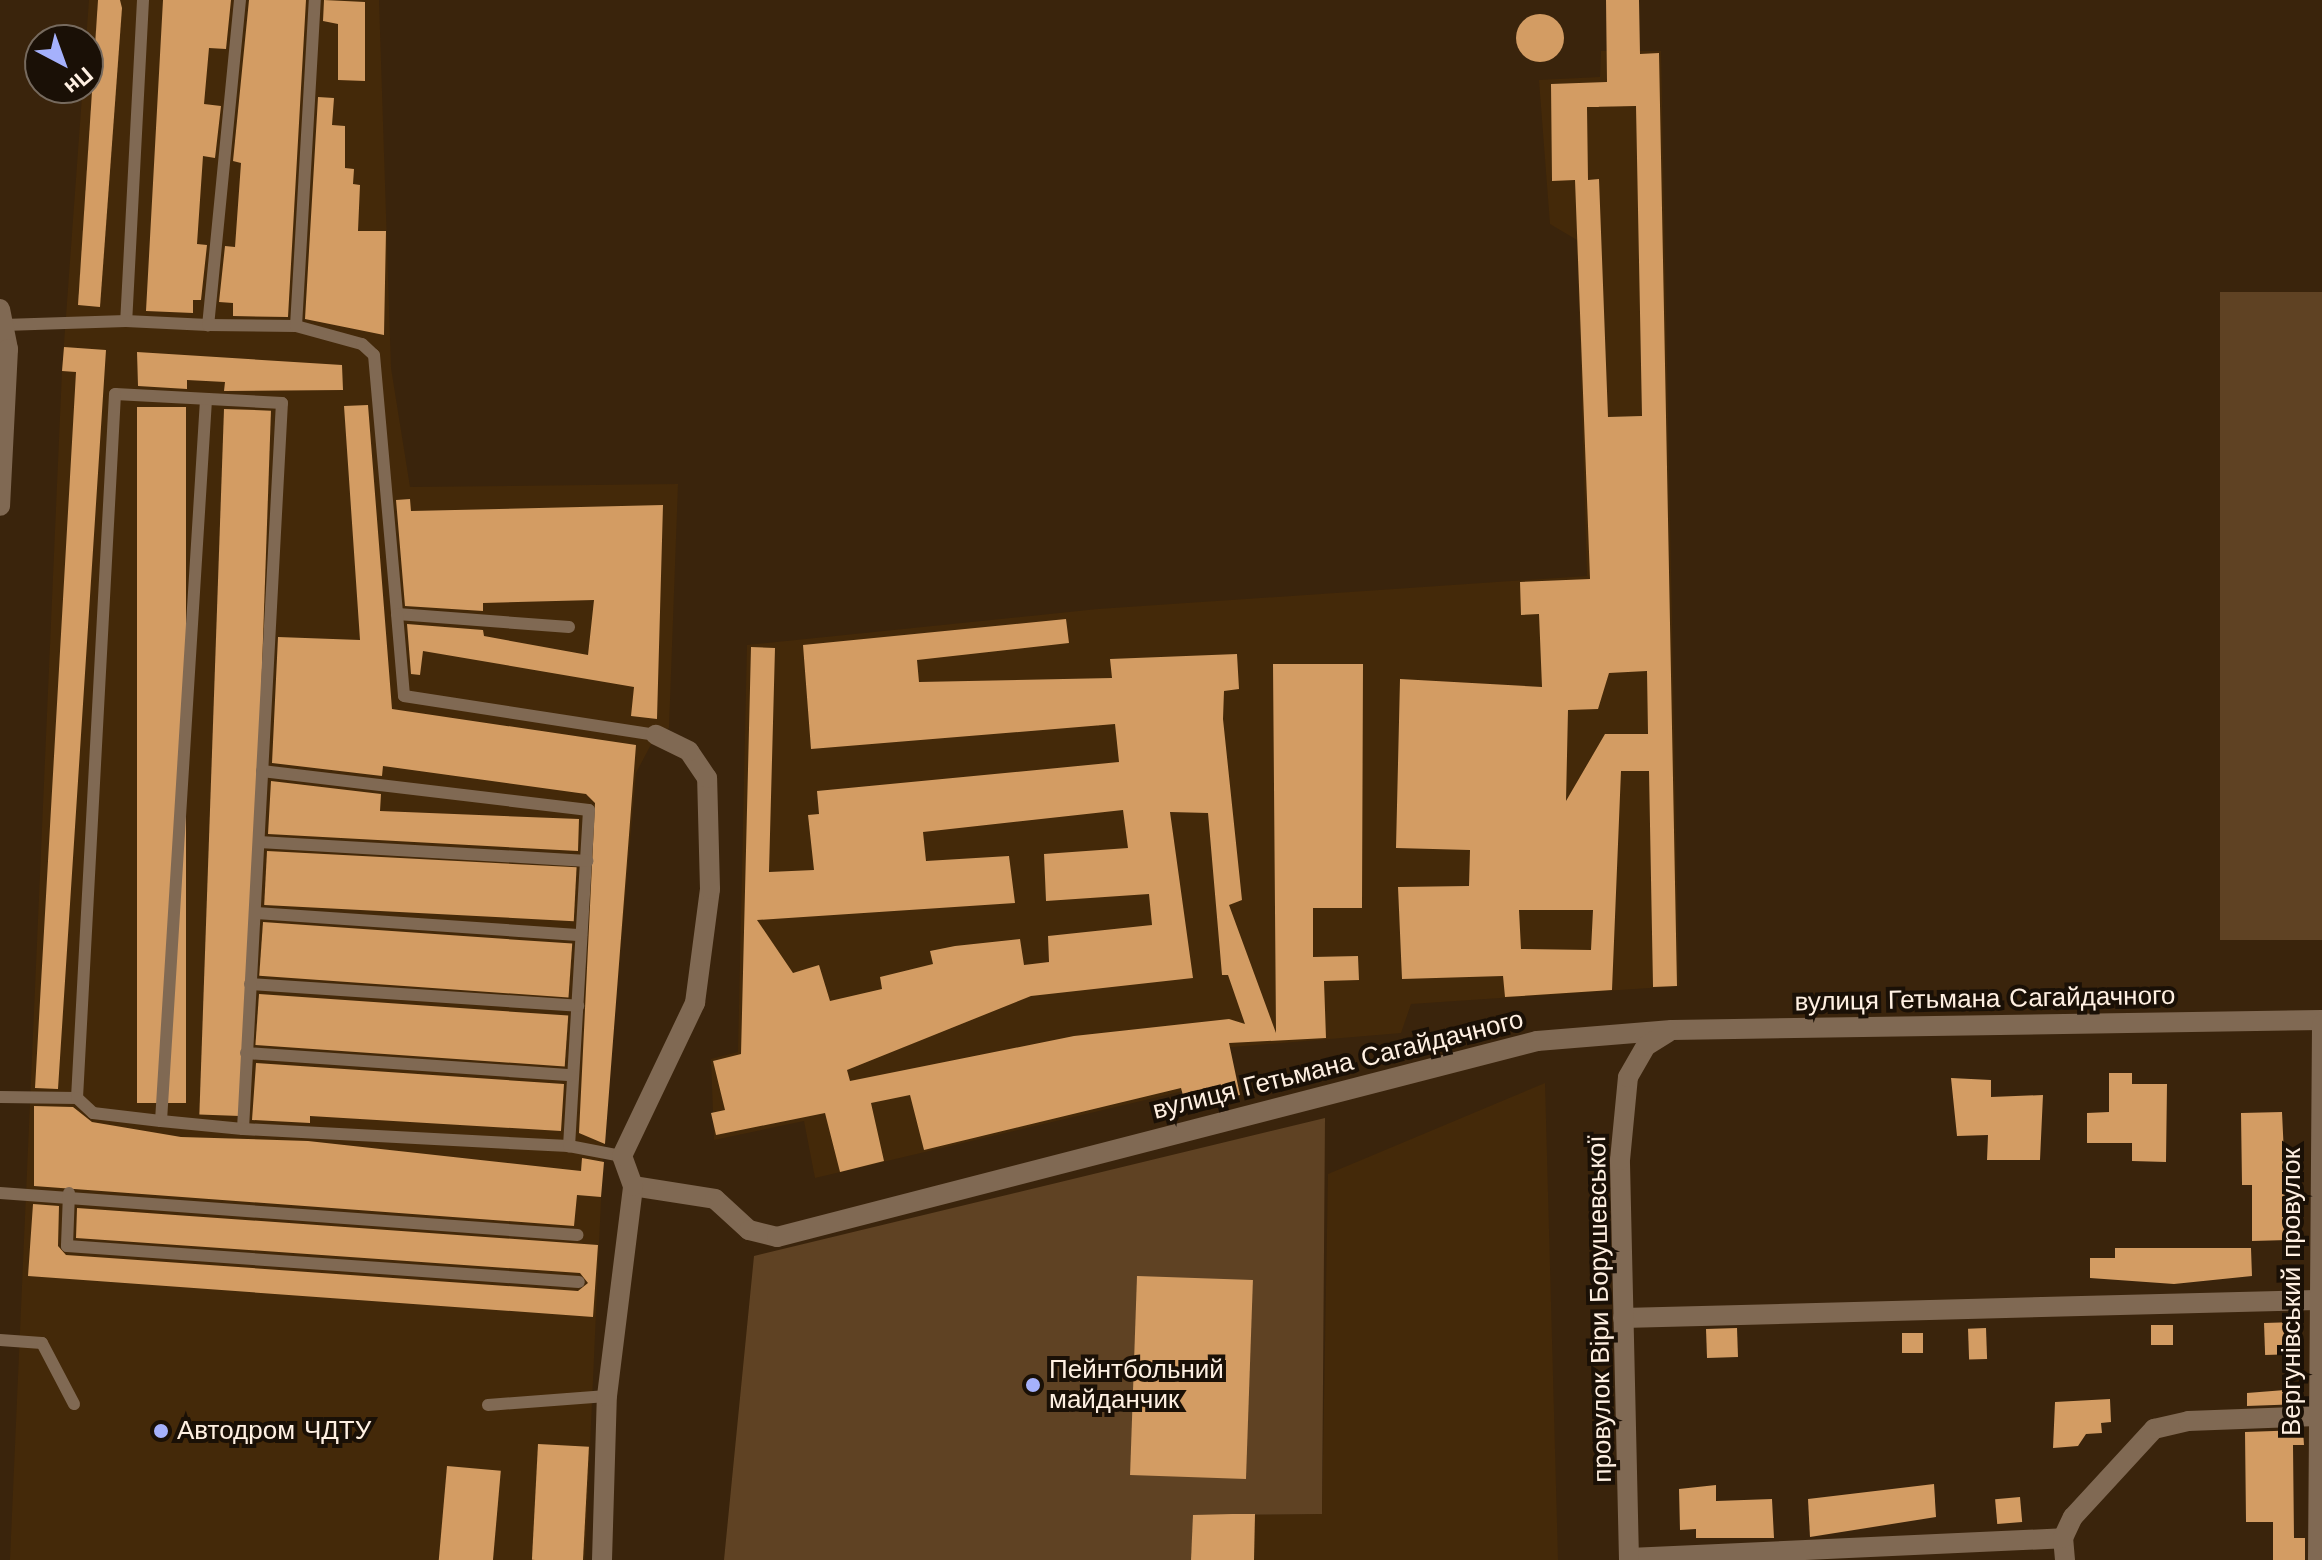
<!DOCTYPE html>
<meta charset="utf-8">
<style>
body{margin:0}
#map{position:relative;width:2322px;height:1560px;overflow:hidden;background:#3a240c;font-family:"Work Sans",sans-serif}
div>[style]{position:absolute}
.built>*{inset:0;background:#442909}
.green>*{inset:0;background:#5f4223;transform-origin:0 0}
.building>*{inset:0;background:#d39c63;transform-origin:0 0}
.round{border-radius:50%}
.service>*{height:12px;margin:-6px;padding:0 6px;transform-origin:6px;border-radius:6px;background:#806953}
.minor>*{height:20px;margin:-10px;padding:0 10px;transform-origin:10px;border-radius:10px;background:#806953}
.dots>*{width:22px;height:22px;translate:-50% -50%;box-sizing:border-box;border:4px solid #1a1006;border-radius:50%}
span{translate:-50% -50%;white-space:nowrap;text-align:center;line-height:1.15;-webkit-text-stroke:8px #1a1006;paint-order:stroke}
.street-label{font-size:26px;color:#fff0e2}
.poi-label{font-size:26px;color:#fff0e2}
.left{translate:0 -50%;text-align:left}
.north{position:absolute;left:24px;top:24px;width:80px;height:80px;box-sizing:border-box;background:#1a1006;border:2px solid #766a5e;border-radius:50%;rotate:139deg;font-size:22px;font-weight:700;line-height:32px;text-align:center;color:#fff0e2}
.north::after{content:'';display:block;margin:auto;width:28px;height:36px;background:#a5b1fc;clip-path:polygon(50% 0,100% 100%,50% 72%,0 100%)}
</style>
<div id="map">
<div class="built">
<i style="clip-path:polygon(89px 0,379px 0,391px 368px,410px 487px,678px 484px,669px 728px,656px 735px,636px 773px,603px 1155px,585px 1560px,10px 1560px,62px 371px)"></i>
<i style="clip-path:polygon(1601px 51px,1661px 51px,1679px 986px,1411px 1004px,1401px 1033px,1185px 1051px,1188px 1090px,815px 1178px,804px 1121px,714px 1140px,711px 1059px,738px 1052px,747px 645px,1098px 609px,1587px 576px,1577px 240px,1550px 224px,1539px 80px,1600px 77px)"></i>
<i style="clip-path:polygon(1545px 1083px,1558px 1560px,1191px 1560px,1193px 1515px,1322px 1514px,1328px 1174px)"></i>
</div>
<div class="green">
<i style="left:2322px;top:292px;width:648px;height:102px;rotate:90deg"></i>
<i style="clip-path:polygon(1325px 1118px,1322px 1514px,1194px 1515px,1191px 1560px,724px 1560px,754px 1256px)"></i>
</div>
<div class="building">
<i style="clip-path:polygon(98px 0,120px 0,122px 8px,100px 307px,78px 305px)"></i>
<i style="clip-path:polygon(163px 0,231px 0,226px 49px,209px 48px,204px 104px,221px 106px,215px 158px,203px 156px,197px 244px,207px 245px,201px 300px,193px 300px,193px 313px,146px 311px)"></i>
<i style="clip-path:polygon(249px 0,306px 0,288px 317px,233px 316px,233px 303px,219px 302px,225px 246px,235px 247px,241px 163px,233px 161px)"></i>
<i style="clip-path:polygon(324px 0,365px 2px,365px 81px,338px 80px,338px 24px,323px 21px)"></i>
<i style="clip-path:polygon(evenodd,1606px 0,1639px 0,1640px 54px,1659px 53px,1677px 986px,1653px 987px,1649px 771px,1621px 771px,1612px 990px,1505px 997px,1503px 976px,1402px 979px,1398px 887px,1469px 886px,1470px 850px,1396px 848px,1400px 679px,1542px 687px,1539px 614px,1521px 615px,1520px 582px,1590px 579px,1575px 180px,1552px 181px,1551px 84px,1607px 82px,1606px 0,1636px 106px,1642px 416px,1608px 417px,1599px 179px,1588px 180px,1587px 107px,1636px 106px,1606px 0,1647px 671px,1648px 734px,1605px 734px,1566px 801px,1568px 710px,1598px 709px,1609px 673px,1647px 671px,1606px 0,1519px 910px,1593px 910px,1591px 950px,1521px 949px,1519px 910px)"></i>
<i class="round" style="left:1516px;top:14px;width:48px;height:48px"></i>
<i style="clip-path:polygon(318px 97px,334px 98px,332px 125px,345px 126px,345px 168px,354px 169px,353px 184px,360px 185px,358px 231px,386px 231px,384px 335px,305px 319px)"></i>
<i style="clip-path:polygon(64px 347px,106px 350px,58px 1089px,35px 1088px,76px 372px,62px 371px)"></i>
<i style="clip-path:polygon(137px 352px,342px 365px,343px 390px,224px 391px,225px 382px,187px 380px,187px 389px,138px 386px)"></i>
<i style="clip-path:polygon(368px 405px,392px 709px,636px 745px,605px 1144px,579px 1133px,595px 803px,586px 794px,383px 766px,382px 776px,272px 763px,278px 637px,360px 640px,344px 406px)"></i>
<i style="left:137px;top:407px;width:49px;height:696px"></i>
<i style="left:224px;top:409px;width:47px;height:706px;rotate:2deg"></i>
<i style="clip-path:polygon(410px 499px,411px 511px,663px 505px,657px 719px,631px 716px,634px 687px,423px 651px,420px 675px,411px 674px,407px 624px,483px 630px,484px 636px,588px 655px,594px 600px,483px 603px,483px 611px,405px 606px,396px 500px)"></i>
<i style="clip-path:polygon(evenodd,1066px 619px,1069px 643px,917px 660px,919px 682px,1112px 678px,1110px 659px,1237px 654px,1239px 689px,1224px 691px,1223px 719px,1242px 900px,1229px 905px,1276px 1033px,1273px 664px,1363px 664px,1362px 908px,1313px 908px,1313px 957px,1358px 956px,1359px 980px,1324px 981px,1326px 1038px,1229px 1043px,1240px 1095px,1186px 1107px,1181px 1088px,924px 1150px,910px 1095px,871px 1103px,884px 1161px,840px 1172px,825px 1113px,716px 1135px,711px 1113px,725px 1110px,713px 1061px,741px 1054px,751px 647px,775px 648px,769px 872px,814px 870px,808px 815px,819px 814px,817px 791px,1119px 762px,1115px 724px,811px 749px,803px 645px,1066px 619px,1123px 810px,1128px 848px,1044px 854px,1046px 901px,1149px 894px,1152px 925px,1048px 936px,1049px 962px,1024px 965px,1020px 939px,955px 946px,930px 951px,933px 964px,880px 977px,882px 989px,830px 1001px,819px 965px,793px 973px,757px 920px,1015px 903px,1009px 856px,926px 861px,923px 832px,1123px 810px,1066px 619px,1170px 812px,1208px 813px,1222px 975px,1228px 975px,1245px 1024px,1229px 1019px,1074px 1036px,850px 1081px,847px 1070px,1031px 996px,1193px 978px,1170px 812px)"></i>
<i style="clip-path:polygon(271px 781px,381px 794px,380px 811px,579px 819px,578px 851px,268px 834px)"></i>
<i style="left:267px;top:851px;width:310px;height:54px;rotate:3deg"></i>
<i style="left:263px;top:922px;width:310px;height:54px;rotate:4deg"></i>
<i style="left:259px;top:994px;width:310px;height:51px;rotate:4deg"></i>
<i style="clip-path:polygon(256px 1063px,564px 1084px,561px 1131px,310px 1116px,310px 1123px,252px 1120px)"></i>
<i style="clip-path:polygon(2109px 1073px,2132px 1073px,2132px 1084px,2167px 1084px,2166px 1162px,2132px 1161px,2132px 1143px,2087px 1143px,2087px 1113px,2109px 1112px)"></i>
<i style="clip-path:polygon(1951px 1078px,1991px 1080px,1991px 1097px,2043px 1095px,2040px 1160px,1987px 1160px,1988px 1135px,1957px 1136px)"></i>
<i style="clip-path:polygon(34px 1106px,73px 1107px,92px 1122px,181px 1137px,308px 1141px,581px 1171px,582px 1158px,604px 1162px,601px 1197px,577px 1195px,574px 1226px,34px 1186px)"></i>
<i style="clip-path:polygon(2282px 1112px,2288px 1240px,2252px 1241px,2252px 1185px,2242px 1185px,2241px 1113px)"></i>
<i style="clip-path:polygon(33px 1204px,59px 1206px,58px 1246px,66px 1255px,578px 1291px,588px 1283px,580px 1273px,76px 1238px,77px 1208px,598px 1245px,593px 1317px,28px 1276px)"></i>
<i style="clip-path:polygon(2115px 1248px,2251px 1248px,2252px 1276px,2174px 1284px,2090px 1278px,2090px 1258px,2115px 1258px)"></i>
<i style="left:1137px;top:1276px;width:116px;height:199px;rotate:2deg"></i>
<i style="left:2293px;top:1322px;width:32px;height:29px;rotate:88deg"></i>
<i style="left:2151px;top:1325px;width:22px;height:20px"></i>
<i style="left:1737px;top:1328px;width:29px;height:31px;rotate:88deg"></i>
<i style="left:1986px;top:1328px;width:31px;height:18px;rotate:88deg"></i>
<i style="left:1923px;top:1333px;width:20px;height:21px;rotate:90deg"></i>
<i style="clip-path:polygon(2299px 1389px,2301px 1404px,2247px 1406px,2247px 1393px)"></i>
<i style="clip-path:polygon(2110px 1399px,2111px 1422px,2101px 1423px,2102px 1433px,2086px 1434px,2078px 1446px,2053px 1448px,2055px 1402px)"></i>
<i style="clip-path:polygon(2303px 1430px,2304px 1445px,2293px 1445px,2294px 1538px,2305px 1538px,2305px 1560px,2273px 1560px,2273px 1522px,2246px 1522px,2245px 1432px)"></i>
<i style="left:538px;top:1444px;width:51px;height:116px;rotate:3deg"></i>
<i style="left:447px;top:1466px;width:54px;height:95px;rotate:5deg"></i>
<i style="clip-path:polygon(1934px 1484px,1936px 1517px,1810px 1537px,1808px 1499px)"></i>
<i style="clip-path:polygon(1716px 1485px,1716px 1501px,1772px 1499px,1774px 1538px,1696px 1538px,1696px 1529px,1680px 1530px,1679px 1489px)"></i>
<i style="left:2020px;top:1497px;width:25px;height:25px;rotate:85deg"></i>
<i style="clip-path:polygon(1232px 1514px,1255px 1514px,1254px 1560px,1191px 1560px,1193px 1515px)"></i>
</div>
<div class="service">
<i style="left:143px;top:0;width:321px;rotate:93deg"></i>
<i style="left:126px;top:321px;width:82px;rotate:2.8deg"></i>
<i style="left:240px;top:0;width:327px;rotate:95.6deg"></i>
<i style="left:208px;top:325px;width:88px;rotate:0.7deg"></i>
<i style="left:296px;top:326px;width:68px;rotate:15.3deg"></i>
<i style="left:362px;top:344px;width:16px;rotate:43deg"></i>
<i style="left:374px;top:355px;width:260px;rotate:84.9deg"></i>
<i style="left:4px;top:325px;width:122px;rotate:-1.9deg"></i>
<i style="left:296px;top:326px;width:327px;rotate:-86.7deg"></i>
<i style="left:569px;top:627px;width:172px;rotate:-175.7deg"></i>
<i style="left:397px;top:614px;width:82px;rotate:85.1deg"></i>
<i style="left:404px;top:696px;width:255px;rotate:8.8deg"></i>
<i style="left:262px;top:771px;width:329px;rotate:6.8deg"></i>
<i style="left:589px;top:810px;width:337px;rotate:93.4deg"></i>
<i style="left:259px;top:842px;width:329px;rotate:3.3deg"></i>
<i style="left:256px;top:913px;width:326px;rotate:3.9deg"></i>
<i style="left:250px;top:984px;width:329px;rotate:3.8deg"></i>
<i style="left:246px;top:1053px;width:326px;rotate:3.9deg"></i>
<i style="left:0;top:1097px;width:77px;rotate:0.7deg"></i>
<i style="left:161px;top:1121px;width:722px;rotate:-86.43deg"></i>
<i style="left:243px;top:1129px;width:727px;rotate:-86.93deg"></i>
<i style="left:282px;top:403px;width:167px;rotate:-176.9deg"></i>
<i style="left:115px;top:394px;width:705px;rotate:93.09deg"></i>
<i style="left:77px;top:1098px;width:22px;rotate:43deg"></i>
<i style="left:93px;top:1113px;width:68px;rotate:6.7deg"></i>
<i style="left:161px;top:1121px;width:82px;rotate:5.6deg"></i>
<i style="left:243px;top:1129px;width:326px;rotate:3deg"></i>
<i style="left:569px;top:1146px;width:54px;rotate:10.7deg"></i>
<i style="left:0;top:1193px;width:579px;rotate:4.16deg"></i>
<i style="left:69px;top:1193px;width:53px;rotate:92.2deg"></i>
<i style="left:67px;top:1246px;width:513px;rotate:4.02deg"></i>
<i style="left:0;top:1340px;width:42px;rotate:4.1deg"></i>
<i style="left:42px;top:1343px;width:69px;rotate:62.3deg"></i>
<i style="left:488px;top:1405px;width:119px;rotate:-4.3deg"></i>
</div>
<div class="minor">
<i style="left:0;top:309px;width:41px;rotate:78.7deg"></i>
<i style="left:8px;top:349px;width:157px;rotate:92.9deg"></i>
<i style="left:633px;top:1186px;width:83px;rotate:9deg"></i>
<i style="left:715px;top:1199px;width:46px;rotate:42.4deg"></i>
<i style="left:749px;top:1230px;width:29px;rotate:14deg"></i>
<i style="left:777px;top:1237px;width:785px;rotate:-14.46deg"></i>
<i style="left:1537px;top:1041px;width:135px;rotate:-4.7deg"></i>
<i style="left:1672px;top:1030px;width:650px;rotate:-0.88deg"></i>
<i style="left:1623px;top:1318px;width:694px;rotate:-1.49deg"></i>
<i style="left:1629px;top:1558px;width:434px;rotate:-2.6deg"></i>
<i style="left:602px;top:1560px;width:164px;rotate:-88.3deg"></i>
<i style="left:607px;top:1396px;width:212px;rotate:-82.9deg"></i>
<i style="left:633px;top:1186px;width:32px;rotate:-110deg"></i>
<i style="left:622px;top:1156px;width:170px;rotate:-64.5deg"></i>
<i style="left:695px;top:1003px;width:115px;rotate:-82.5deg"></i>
<i style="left:710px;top:889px;width:111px;rotate:-91.5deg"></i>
<i style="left:707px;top:778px;width:32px;rotate:-124deg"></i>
<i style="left:689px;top:751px;width:37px;rotate:-154deg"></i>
<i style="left:1629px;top:1560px;width:400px;rotate:-91.3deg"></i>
<i style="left:1620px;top:1160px;width:83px;rotate:-84.5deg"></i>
<i style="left:1628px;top:1077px;width:36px;rotate:-60deg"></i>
<i style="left:1646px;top:1046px;width:26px;rotate:-32deg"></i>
<i style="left:2065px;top:1560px;width:22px;rotate:-95deg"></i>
<i style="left:2063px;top:1538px;width:23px;rotate:-65deg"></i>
<i style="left:2073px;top:1517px;width:120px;rotate:-47.4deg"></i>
<i style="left:2154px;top:1429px;width:35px;rotate:-13deg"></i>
<i style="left:2188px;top:1421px;width:128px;rotate:-2.2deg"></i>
<i style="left:2318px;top:1560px;width:536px;rotate:-89.57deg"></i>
</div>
<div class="dots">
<i style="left:1033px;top:1385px;background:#a5b1fc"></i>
<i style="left:161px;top:1431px;background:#a5b1fc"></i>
</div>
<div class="street-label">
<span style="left:1985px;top:999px;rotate:-1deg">вулиця Гетьмана Сагайдачного</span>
<span style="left:1338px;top:1065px;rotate:-14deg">вулиця Гетьмана Сагайдачного</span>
<span style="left:2292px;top:1292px;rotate:-90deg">Вергунівський провулок</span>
<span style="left:1600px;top:1309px;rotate:-91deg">провулок Віри Борушевської</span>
</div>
<div class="poi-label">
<span class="left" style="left:1049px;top:1385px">Пейнтбольний<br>майданчик</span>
<span class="left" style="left:177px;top:1431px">Автодром ЧДТУ</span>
</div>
<div class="north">Пн</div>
</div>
